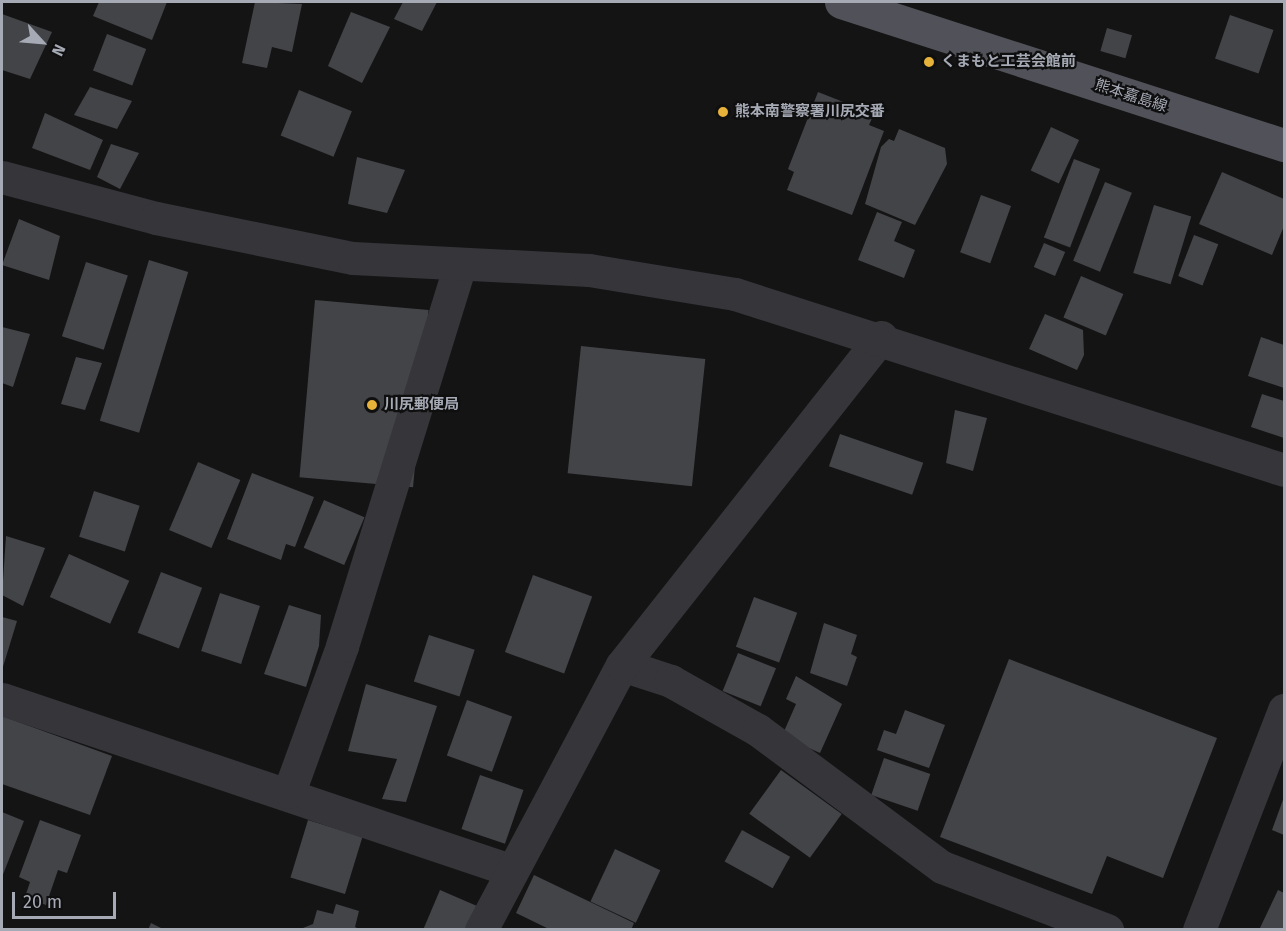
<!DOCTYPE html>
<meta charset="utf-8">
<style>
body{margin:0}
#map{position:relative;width:1286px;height:931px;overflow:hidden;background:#141415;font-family:"Fira Sans","Noto Sans JP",sans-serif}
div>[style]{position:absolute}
.building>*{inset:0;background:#434448;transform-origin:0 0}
.minor>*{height:33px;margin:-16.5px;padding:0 16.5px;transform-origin:16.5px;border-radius:16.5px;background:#35353a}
.tertiary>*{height:33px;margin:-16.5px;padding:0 16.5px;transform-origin:16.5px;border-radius:16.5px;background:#35353a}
.primary>*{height:33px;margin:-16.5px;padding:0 16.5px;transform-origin:16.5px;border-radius:16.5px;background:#515259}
.dots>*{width:16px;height:16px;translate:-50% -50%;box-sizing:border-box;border:3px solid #0f0f10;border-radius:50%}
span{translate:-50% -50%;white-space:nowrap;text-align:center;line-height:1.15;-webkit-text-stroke:4.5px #0f0f10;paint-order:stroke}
.poi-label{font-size:15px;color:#a6aab5;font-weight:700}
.left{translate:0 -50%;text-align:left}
.street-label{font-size:15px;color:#a6aab5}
.frame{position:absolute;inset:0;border:3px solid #a6aab5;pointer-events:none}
.north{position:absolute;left:12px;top:12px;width:60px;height:60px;-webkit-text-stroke:4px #0f0f10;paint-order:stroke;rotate:116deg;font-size:16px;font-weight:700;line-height:24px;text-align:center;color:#a6aab5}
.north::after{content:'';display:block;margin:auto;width:21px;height:27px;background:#a6aab5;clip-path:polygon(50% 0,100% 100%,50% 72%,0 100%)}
.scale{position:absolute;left:12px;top:892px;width:104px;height:27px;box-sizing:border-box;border:3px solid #a6aab5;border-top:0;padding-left:8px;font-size:18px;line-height:21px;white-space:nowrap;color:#a6aab5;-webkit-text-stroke:4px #0f0f10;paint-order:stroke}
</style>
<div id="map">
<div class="building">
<i style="clip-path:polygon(99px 2px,167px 2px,152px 40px,93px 16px)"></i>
<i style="clip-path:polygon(255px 2px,302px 4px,292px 52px,272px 47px,267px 68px,242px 63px)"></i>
<i style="clip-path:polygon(403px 2px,437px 2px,422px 31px,394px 19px)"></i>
<i style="clip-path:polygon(351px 12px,390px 27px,362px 83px,328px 66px)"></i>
<i style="clip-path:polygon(2px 14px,52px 32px,30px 79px,2px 70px)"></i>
<i style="left:1230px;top:15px;width:46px;height:46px;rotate:19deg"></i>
<i style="left:1107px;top:28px;width:26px;height:24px;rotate:16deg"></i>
<i style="left:107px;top:34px;width:42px;height:39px;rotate:21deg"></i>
<i style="clip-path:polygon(90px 87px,132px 101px,117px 129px,74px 115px)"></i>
<i style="left:299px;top:90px;width:57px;height:49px;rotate:22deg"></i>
<i style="clip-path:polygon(818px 92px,874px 114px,869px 125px,884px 131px,852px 215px,787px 190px,794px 172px,788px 169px)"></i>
<i style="clip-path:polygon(45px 113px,103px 140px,90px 170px,32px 148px)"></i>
<i style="left:1051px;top:127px;width:31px;height:48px;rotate:25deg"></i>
<i style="clip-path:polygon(899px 129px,945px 148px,947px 164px,915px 225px,865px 204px,881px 147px,889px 139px,894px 141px)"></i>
<i style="clip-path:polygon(111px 144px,139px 153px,120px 189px,97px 177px)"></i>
<i style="clip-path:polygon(357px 157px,405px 170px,387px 213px,348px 204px)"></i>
<i style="left:1074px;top:159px;width:28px;height:84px;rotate:21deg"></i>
<i style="clip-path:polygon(1222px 172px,1284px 199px,1284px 226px,1272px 255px,1199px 224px)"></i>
<i style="left:1105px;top:182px;width:29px;height:85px;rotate:22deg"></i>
<i style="left:981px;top:195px;width:32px;height:61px;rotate:20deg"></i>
<i style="left:1154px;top:205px;width:39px;height:71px;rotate:17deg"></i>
<i style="clip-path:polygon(877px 212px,902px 222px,894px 241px,915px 250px,904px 278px,858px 260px)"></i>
<i style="clip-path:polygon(19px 219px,60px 236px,49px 280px,2px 265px)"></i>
<i style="left:1194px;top:235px;width:26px;height:44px;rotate:21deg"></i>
<i style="left:1044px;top:243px;width:23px;height:26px;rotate:23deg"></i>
<i style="left:149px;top:260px;width:41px;height:168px;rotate:17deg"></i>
<i style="left:86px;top:262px;width:44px;height:78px;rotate:18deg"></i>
<i style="left:1081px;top:276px;width:46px;height:45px;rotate:23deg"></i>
<i style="left:315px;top:300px;width:114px;height:178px;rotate:5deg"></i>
<i style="clip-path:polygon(1045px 314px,1083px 330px,1084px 355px,1077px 370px,1029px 349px)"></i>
<i style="clip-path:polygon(2px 327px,30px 334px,13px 387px,2px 383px)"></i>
<i style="clip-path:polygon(1261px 337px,1284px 345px,1284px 388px,1248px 376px)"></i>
<i style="left:581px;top:346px;width:125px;height:128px;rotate:6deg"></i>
<i style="clip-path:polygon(76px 357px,102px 363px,85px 410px,61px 404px)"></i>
<i style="clip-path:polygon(1262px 394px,1284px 401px,1284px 438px,1251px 427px)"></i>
<i style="clip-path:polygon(955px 410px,987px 418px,973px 471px,946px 463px)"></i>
<i style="left:840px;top:434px;width:88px;height:34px;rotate:19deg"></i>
<i style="left:198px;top:462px;width:46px;height:74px;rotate:23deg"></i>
<i style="clip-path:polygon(252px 473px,314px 497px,295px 547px,286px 544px,281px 560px,227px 539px)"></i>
<i style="left:94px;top:491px;width:48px;height:48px;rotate:18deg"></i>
<i style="left:324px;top:500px;width:44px;height:52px;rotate:23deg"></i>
<i style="clip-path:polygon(6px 536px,45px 548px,23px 606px,2px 595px)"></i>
<i style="left:69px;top:554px;width:66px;height:47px;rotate:24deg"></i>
<i style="left:161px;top:572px;width:44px;height:65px;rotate:21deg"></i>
<i style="left:533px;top:575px;width:63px;height:82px;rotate:20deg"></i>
<i style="left:220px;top:593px;width:42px;height:61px;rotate:18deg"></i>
<i style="left:754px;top:597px;width:46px;height:53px;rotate:20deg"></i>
<i style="clip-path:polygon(289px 605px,321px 615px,319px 646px,306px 687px,264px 674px)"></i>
<i style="clip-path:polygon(2px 617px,17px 621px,2px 670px)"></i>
<i style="clip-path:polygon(824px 623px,857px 635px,851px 654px,857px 657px,847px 686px,810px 673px)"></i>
<i style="left:429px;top:635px;width:48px;height:49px;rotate:18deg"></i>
<i style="left:738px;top:653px;width:41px;height:41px;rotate:22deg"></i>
<i style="clip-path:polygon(1009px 659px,1217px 738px,1163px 878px,1107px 856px,1092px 894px,940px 837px)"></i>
<i style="clip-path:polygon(796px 676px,842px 704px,820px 753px,782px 736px,796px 704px,786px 699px)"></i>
<i style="clip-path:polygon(366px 684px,437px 706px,406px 802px,382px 799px,397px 759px,348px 751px)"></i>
<i style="left:467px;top:700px;width:48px;height:59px;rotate:20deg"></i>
<i style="clip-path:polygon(905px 710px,945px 725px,929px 768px,877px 750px,884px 730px,896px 734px)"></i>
<i style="clip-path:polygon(2px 716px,112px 756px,90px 815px,2px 784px)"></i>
<i style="left:884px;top:758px;width:49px;height:39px;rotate:19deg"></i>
<i style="left:781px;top:770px;width:75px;height:54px;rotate:36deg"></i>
<i style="left:480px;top:775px;width:46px;height:57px;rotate:19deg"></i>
<i style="clip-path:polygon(1284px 797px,1284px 835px,1272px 830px)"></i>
<i style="clip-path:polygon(2px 812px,24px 821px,2px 877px)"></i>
<i style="clip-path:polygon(40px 820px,81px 835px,67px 873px,58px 870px,46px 905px,25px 897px,30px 882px,19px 877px)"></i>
<i style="left:308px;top:820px;width:57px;height:60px;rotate:17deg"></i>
<i style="left:742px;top:830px;width:55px;height:36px;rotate:29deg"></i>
<i style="left:615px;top:849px;width:50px;height:58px;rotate:25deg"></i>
<i style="clip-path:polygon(534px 875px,634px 923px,631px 930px,551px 930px,516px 913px)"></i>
<i style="clip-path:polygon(440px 890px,477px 906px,467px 930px,423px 930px)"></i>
<i style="clip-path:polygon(1278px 890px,1284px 893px,1284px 930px,1259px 930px)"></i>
<i style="clip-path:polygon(336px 904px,359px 911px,355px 927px,361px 930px,298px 930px,313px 924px,317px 910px,333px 914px)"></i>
<i style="clip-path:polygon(151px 923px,165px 930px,148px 930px)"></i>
</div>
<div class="minor">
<i style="left:622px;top:665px;width:52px;rotate:18.1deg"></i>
<i style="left:671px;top:681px;width:100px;rotate:29.4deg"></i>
<i style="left:758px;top:730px;width:229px;rotate:36.7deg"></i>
<i style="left:942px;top:867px;width:177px;rotate:20.9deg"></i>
<i style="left:2px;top:699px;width:536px;rotate:18.6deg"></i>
<i style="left:289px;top:792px;width:155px;rotate:-70deg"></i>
<i style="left:342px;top:646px;width:400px;rotate:-72.8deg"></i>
<i style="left:481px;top:930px;width:300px;rotate:-62deg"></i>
<i style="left:622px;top:665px;width:418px;rotate:-51.7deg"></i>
<i style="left:1199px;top:930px;width:236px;rotate:-68.9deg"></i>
</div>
<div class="tertiary">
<i style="left:2px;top:177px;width:159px;rotate:14.9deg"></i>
<i style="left:156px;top:218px;width:201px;rotate:11.5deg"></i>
<i style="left:353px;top:258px;width:236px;rotate:2.9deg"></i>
<i style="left:589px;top:270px;width:148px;rotate:9.3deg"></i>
<i style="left:735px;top:294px;width:577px;rotate:17.77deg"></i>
</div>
<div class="primary">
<i style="left:841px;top:2px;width:466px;rotate:17.9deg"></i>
</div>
<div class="dots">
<i style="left:929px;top:62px;background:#e6b23a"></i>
<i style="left:723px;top:112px;background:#e6b23a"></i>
<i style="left:372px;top:405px;background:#e6b23a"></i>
</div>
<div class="poi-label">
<span class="left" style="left:941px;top:62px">くまもと工芸会館前</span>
<span class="left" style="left:735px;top:112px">熊本南警察署川尻交番</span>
<span class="left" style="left:384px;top:405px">川尻郵便局</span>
</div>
<div class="street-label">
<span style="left:1131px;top:96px;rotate:18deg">熊本嘉島線</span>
</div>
<div class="frame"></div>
<div class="north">N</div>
<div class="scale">20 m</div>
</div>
